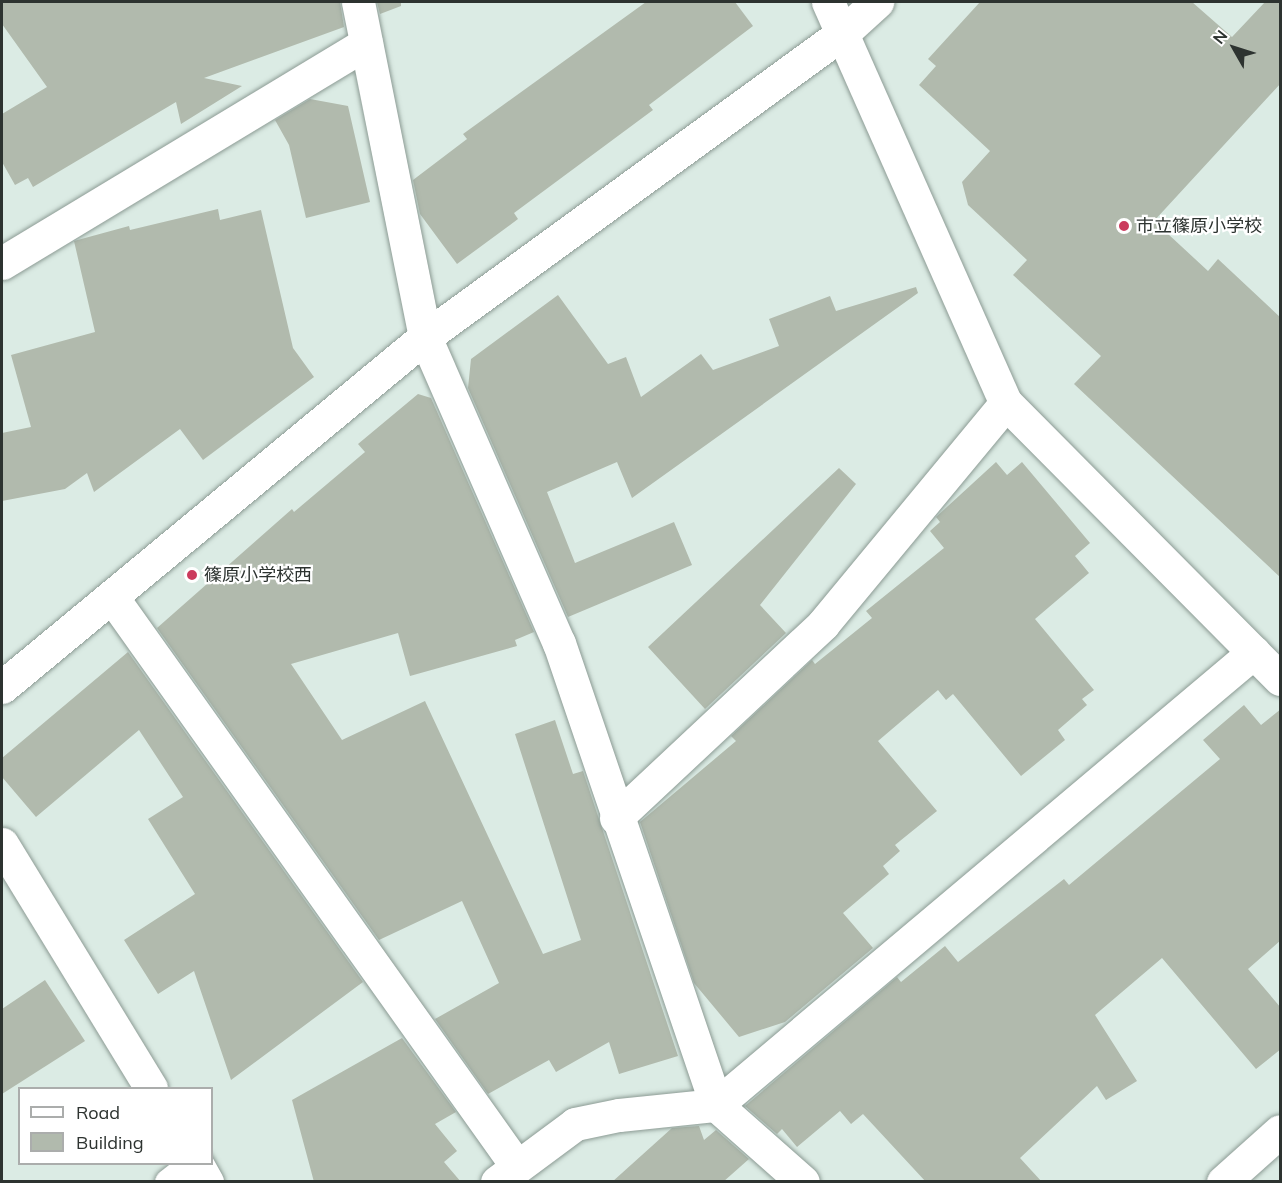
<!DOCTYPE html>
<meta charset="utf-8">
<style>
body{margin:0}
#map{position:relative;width:1282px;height:1183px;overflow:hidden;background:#dbebe4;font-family:Mulish,"Noto Sans JP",sans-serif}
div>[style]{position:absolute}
.building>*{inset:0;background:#b1baad}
.roads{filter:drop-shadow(0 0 2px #8c9b94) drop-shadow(0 0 2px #8c9b94)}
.service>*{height:27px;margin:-13.5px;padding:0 13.5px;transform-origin:13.5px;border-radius:13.5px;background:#fff}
.minor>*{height:33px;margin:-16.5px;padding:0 16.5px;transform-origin:16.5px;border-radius:16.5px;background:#fff}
.tertiary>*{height:33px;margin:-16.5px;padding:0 16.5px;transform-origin:16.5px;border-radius:16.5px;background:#fff}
.dots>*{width:16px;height:16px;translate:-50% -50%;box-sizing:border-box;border:3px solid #fff;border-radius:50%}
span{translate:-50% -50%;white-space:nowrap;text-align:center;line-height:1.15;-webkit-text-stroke:4.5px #fff;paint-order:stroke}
.poi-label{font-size:18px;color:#2d3330}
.left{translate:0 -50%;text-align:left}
.frame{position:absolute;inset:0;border:3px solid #2d3330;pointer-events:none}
.legend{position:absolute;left:18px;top:1087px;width:195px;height:78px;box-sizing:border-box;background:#fff;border:2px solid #abadac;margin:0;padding:8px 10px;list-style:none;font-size:18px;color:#2d3330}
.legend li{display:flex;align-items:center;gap:12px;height:30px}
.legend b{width:30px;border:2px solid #abadac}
.north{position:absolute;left:1204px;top:18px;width:60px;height:60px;-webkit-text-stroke:4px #fff;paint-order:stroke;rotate:309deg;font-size:16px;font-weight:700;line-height:24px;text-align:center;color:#2d3330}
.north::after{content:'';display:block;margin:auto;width:21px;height:27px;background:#2d3330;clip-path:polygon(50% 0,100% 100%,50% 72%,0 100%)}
</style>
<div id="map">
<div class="building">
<i style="clip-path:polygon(2px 2px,340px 2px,344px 27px,204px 78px,242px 86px,181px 124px,176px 102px,33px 187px,28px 178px,15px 185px,2px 162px,2px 114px,47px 87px,2px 24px)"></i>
<i style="clip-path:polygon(377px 2px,401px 2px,401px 6px,380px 14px)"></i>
<i style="clip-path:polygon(646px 2px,735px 2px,753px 26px,649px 105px,653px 110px,514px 213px,518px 219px,457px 264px,420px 214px,413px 180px,467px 139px,463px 134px)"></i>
<i style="clip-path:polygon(980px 2px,1192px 2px,1232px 37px,1265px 2px,1281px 2px,1281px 83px,1154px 221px,1208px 271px,1218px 259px,1281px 318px,1281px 578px,1074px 384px,1101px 356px,1013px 275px,1027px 260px,968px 205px,962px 182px,990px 151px,919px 85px,936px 66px,928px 59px)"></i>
<i style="clip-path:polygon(310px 99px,348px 106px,370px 202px,306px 218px,289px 145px,275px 120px)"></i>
<i style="clip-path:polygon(218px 209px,220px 220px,261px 210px,293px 348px,314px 377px,203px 460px,180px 429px,94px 492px,87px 473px,65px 489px,2px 501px,2px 433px,31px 427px,11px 355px,95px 332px,74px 241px,129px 226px,130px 230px)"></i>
<i style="clip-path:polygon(916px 287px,918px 293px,632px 498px,617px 462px,547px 492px,575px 563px,674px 522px,692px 565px,568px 617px,468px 388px,471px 359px,558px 295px,608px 364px,626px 357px,641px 397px,701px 354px,713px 370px,779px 346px,769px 319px,830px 296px,836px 311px)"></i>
<i style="clip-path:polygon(418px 394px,431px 398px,534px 632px,515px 640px,517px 646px,410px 676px,398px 633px,291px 664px,342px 740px,425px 701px,543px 954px,581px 940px,515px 734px,555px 720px,573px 774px,583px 771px,678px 1056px,619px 1074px,609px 1042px,556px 1072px,549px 1060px,488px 1094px,435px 1019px,499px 983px,462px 901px,379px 940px,157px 628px,292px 509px,294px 512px,365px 452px,358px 444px)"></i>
<i style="clip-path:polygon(996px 462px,1007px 475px,1022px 462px,1090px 543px,1075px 556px,1089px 573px,1035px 619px,1094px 690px,1082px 699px,1087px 705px,1058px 730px,1065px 740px,1021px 776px,953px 694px,946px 700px,938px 690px,878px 741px,937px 811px,895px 845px,900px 851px,883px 866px,889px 874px,843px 913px,873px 948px,785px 1022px,739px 1037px,694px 983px,640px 822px,736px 741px,731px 736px,812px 660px,815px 664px,872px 618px,866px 611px,944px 548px,930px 531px,940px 522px,936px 517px)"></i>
<i style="clip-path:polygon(839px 468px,856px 484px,760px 605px,786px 633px,705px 709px,648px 647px)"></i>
<i style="clip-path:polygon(128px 652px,363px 982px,231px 1080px,194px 971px,158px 994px,124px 940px,195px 894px,148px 819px,183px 797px,139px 730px,36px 817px,2px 777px,2px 758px)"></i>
<i style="clip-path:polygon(1244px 705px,1261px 725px,1281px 709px,1281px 940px,1248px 969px,1281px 1008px,1281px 1049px,1256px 1069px,1162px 958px,1095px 1015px,1137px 1081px,1106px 1100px,1097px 1086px,1020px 1158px,1042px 1182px,926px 1182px,863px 1114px,851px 1124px,840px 1111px,797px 1147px,782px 1129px,777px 1134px,745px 1106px,897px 977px,901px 982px,945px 946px,958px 962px,1064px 879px,1069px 885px,1220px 759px,1203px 740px)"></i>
<i style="clip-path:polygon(45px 980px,85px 1041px,2px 1094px,2px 1009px)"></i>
<i style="clip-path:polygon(402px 1038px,456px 1112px,435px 1124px,457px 1151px,444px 1162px,461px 1182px,314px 1182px,292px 1100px)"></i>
<i style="clip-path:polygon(699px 1126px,704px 1140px,716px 1130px,749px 1159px,723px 1182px,612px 1182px,672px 1128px)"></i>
</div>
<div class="roads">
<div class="service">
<i style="left:168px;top:1182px;width:29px;rotate:-38deg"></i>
</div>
<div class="minor">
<i style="left:358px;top:2px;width:342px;rotate:78.7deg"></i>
<i style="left:425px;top:337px;width:334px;rotate:66.4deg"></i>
<i style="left:559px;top:643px;width:488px;rotate:71.2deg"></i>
<i style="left:716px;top:1105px;width:703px;rotate:-40.1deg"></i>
<i style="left:828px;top:2px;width:439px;rotate:66.1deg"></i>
<i style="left:1006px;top:403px;width:389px;rotate:45.2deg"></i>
<i style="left:2px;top:263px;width:425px;rotate:-31.1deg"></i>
<i style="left:112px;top:597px;width:697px;rotate:54.58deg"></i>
<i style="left:616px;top:818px;width:284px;rotate:-43.1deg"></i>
<i style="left:823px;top:624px;width:287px;rotate:-50.4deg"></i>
<i style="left:2px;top:844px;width:286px;rotate:58.6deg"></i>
<i style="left:197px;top:1164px;width:21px;rotate:61deg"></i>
<i style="left:497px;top:1182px;width:97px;rotate:-36.6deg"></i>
<i style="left:575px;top:1124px;width:45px;rotate:-11.6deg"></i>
<i style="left:619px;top:1115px;width:98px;rotate:-5.9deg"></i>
<i style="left:716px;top:1105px;width:116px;rotate:41.5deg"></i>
<i style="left:1223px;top:1182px;width:76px;rotate:-41.8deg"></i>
</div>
<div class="tertiary">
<i style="left:2px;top:687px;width:549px;rotate:-39.61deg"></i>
<i style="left:425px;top:337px;width:518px;rotate:-36.05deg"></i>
<i style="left:844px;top:32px;width:45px;rotate:-42.3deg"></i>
</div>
</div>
<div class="dots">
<i style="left:1124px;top:226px;background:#cb3b5d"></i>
<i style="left:192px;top:575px;background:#cb3b5d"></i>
</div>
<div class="poi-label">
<span class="left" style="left:1136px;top:226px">市立篠原小学校</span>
<span class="left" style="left:204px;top:575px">篠原小学校西</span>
</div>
<div class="frame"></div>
<ul class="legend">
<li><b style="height:8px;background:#fff"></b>Road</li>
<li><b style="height:16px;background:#b1baad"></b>Building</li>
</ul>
<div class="north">N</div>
</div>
